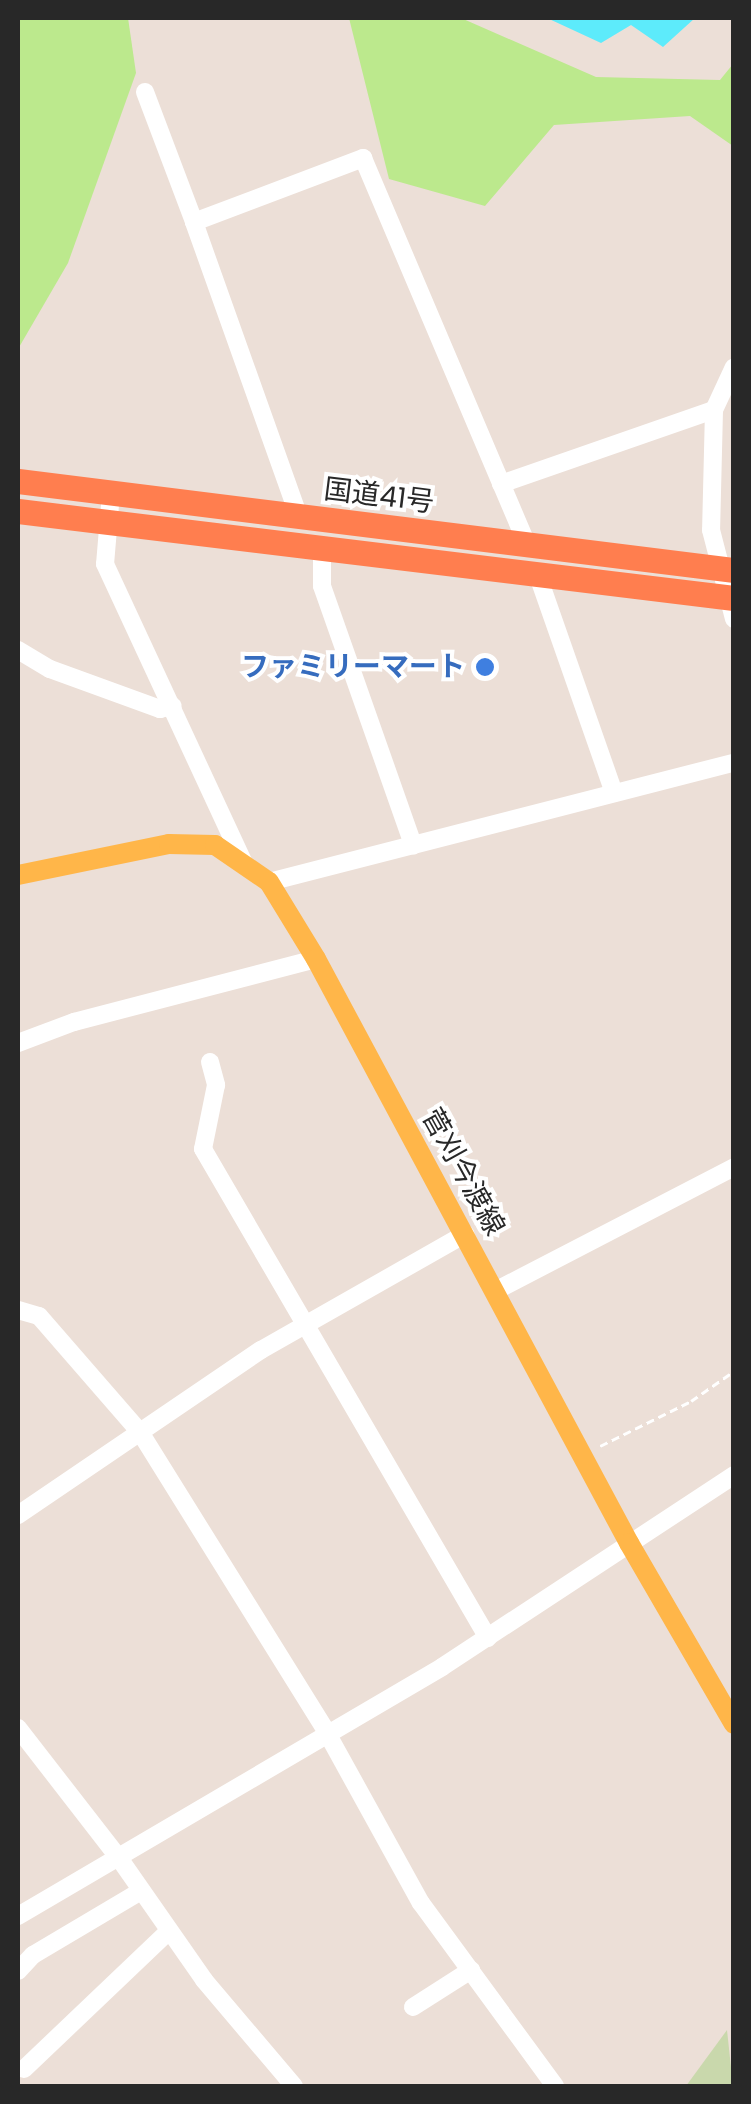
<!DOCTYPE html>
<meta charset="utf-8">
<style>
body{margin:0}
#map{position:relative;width:751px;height:2104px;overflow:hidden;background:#ecdfd7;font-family:Poppins,"Noto Sans JP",sans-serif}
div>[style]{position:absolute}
.green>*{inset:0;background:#bce98d}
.cemetery>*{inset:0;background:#c9d8ac}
.water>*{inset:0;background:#5debfb}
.path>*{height:2.5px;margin-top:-1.25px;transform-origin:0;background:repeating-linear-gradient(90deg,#fff 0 8px,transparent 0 13px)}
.minor>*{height:18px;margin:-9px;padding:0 9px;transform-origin:9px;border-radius:9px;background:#fff}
.major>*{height:20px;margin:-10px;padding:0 10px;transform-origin:10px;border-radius:10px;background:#ffb649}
.highway>*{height:25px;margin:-12.5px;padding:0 12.5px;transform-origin:12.5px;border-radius:12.5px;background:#ff7e4f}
.dots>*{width:28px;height:28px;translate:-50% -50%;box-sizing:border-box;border:5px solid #fff;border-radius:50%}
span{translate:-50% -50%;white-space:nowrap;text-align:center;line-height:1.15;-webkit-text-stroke:8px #fff;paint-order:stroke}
.street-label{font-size:28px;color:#282828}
.shop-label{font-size:28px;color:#366cbe;font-weight:700}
.right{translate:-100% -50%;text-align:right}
.frame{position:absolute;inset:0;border:20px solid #282828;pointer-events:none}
</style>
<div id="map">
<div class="green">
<i style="clip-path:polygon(18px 18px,128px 18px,136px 73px,68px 263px,18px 349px)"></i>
<i style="clip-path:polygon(349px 18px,461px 18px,596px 77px,720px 80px,733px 64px,733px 146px,690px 116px,554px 125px,485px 206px,389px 179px)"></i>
</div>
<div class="cemetery">
<i style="clip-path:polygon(727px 2030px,733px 2086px,686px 2086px)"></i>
</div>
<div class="water">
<i style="clip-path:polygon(547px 18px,695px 18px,663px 47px,631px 25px,601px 43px)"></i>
</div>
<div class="path">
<i style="left:600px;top:1446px;width:102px;rotate:-26.3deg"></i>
<i style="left:691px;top:1401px;width:52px;rotate:-34.9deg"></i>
</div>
<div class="minor">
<i style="left:145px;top:92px;width:139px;rotate:69.3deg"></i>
<i style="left:714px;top:410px;width:47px;rotate:-65.1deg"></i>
<i style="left:501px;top:484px;width:225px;rotate:-19.2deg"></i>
<i style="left:714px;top:410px;width:120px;rotate:91.4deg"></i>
<i style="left:711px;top:530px;width:92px;rotate:75.5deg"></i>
<i style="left:111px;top:493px;width:71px;rotate:94.8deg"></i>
<i style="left:105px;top:564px;width:327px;rotate:65.1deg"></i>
<i style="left:299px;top:517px;width:313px;rotate:-109.6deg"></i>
<i style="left:194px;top:222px;width:181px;rotate:-20.7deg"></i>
<i style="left:363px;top:158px;width:420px;rotate:67deg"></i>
<i style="left:322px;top:547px;width:39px;rotate:90deg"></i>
<i style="left:322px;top:586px;width:275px;rotate:70.6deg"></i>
<i style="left:537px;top:573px;width:233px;rotate:70.7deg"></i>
<i style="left:18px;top:650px;width:37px;rotate:31deg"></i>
<i style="left:50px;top:669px;width:117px;rotate:20deg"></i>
<i style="left:160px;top:709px;width:13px;rotate:-13deg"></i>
<i style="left:269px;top:882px;width:480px;rotate:-14.4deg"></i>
<i style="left:18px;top:1043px;width:60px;rotate:-20.6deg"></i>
<i style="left:74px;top:1022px;width:250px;rotate:-14.6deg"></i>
<i style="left:210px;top:1062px;width:24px;rotate:75deg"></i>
<i style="left:216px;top:1085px;width:65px;rotate:101.5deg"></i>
<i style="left:203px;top:1149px;width:566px;rotate:59.77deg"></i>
<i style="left:497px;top:1290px;width:267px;rotate:-27.4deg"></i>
<i style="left:18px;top:1310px;width:22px;rotate:16deg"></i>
<i style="left:39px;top:1316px;width:154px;rotate:49deg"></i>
<i style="left:140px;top:1432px;width:354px;rotate:58.1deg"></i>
<i style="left:327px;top:1733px;width:194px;rotate:61.1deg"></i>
<i style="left:421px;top:1903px;width:227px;rotate:53.8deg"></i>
<i style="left:18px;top:1515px;width:294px;rotate:-34.2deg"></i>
<i style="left:261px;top:1350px;width:235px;rotate:-29.6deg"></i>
<i style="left:18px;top:1728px;width:165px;rotate:52.2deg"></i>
<i style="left:119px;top:1858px;width:149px;rotate:55.1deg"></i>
<i style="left:204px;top:1980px;width:139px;rotate:49.7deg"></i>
<i style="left:18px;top:1916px;width:492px;rotate:-30.4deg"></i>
<i style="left:442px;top:1667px;width:349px;rotate:-33.3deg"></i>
<i style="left:18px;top:1971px;width:22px;rotate:-47deg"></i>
<i style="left:33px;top:1955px;width:126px;rotate:-30.7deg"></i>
<i style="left:413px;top:2007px;width:69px;rotate:-32.5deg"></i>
<i style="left:24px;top:2069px;width:200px;rotate:-43.6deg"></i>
</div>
<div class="major">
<i style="left:18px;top:875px;width:154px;rotate:-11.6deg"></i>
<i style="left:169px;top:844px;width:46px;rotate:1.2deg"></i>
<i style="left:215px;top:845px;width:65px;rotate:34.4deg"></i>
<i style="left:269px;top:882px;width:90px;rotate:58.6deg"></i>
<i style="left:316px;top:959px;width:663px;rotate:61.81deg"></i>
<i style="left:629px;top:1543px;width:209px;rotate:59.9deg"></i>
</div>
<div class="highway">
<i style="left:18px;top:481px;width:722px;rotate:7.09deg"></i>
<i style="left:18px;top:511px;width:721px;rotate:6.93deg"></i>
</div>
<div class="dots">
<i style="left:485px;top:667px;background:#3f7fe0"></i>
</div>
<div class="street-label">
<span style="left:379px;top:496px;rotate:7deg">国道41号</span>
<span style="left:463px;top:1172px;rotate:61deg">菅刈今渡線</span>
</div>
<div class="shop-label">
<span class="right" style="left:465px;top:667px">ファミリーマート</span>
</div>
<div class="frame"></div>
</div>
